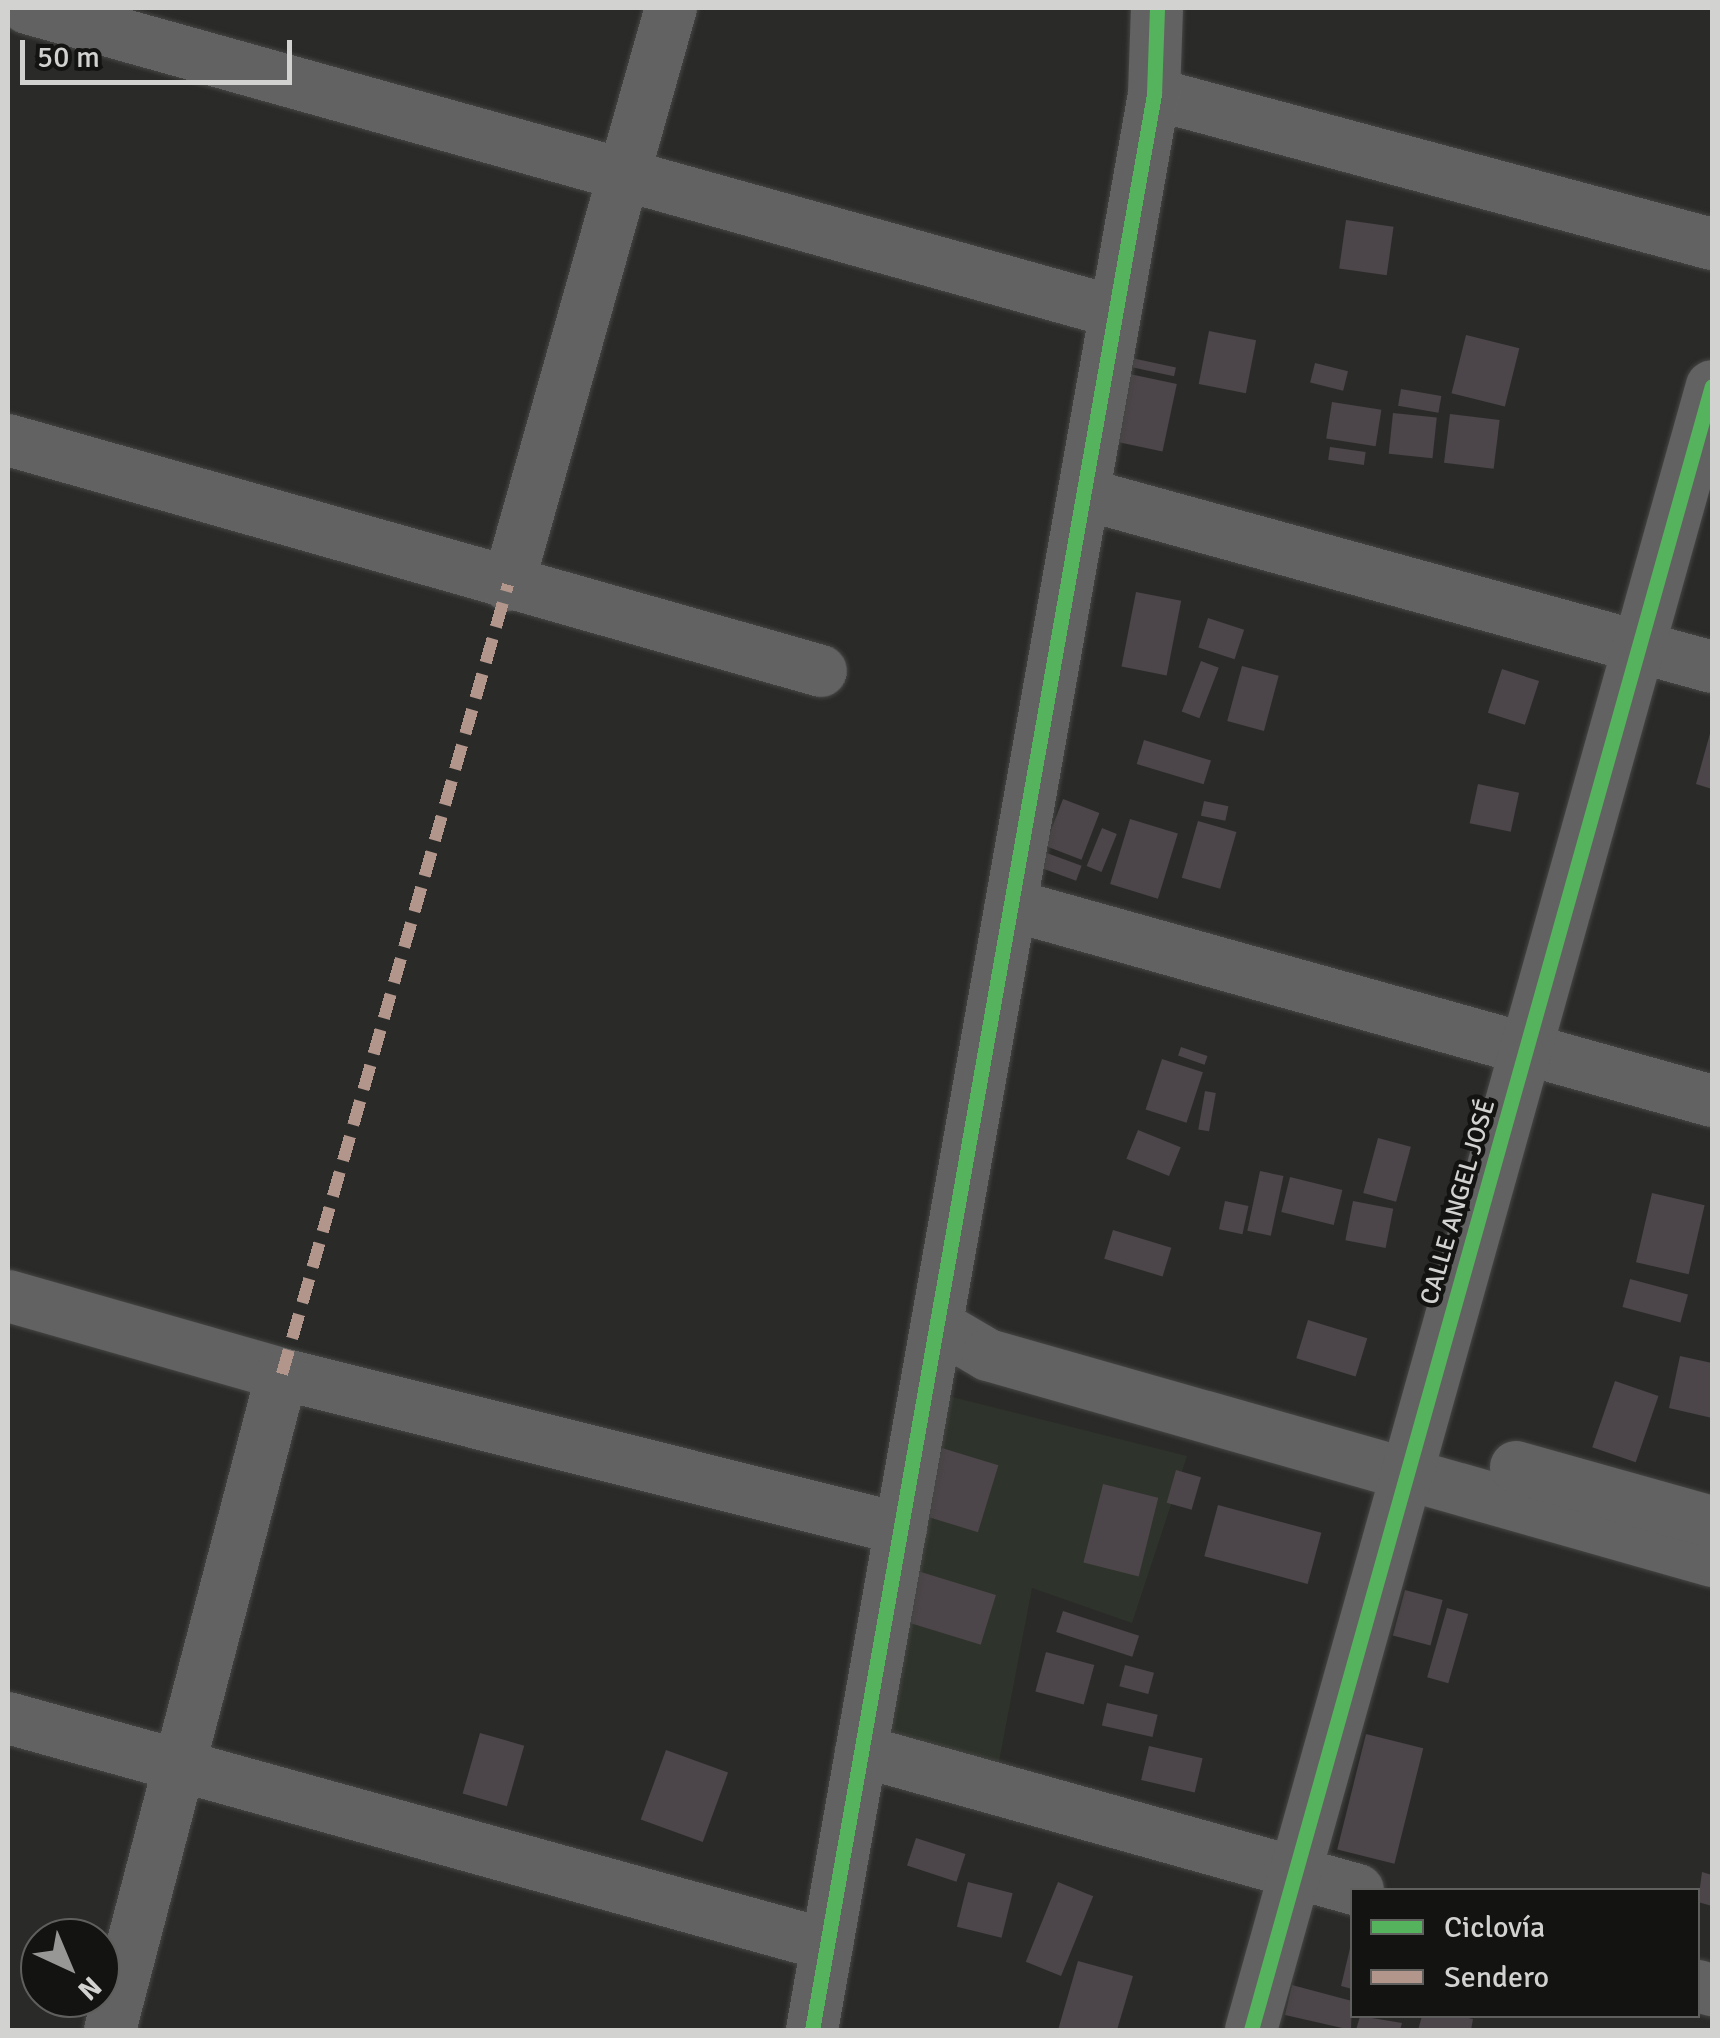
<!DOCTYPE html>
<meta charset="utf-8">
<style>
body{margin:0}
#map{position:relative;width:1720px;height:2038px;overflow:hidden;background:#2a2b29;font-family:Signika,sans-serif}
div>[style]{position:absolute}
.built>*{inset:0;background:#2e332b}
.building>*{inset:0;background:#4c4549;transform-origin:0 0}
.roads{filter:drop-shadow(0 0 2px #454644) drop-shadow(0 0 2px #454644)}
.minor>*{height:52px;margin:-26px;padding:0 26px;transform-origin:26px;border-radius:26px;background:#626262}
.quiet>*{height:12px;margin-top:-6px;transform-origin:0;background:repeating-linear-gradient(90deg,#b2968c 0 25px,transparent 0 37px)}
.cycleway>*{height:15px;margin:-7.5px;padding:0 7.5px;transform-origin:7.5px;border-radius:7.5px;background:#56b35d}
span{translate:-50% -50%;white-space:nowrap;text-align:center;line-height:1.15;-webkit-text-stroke:9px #131412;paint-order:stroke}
.street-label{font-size:25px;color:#d2d3d1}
.frame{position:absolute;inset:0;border:10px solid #d2d3d1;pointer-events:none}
.legend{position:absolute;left:1350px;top:1888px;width:350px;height:130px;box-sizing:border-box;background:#131412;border:2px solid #5f605e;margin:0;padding:12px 18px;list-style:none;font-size:30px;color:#d2d3d1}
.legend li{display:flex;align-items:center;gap:20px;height:50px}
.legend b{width:50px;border:2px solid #5f605e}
.north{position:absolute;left:20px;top:1918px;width:100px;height:100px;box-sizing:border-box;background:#131412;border:2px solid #5f605e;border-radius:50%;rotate:136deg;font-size:28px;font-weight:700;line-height:40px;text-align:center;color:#d2d3d1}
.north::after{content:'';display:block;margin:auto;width:35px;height:45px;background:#979896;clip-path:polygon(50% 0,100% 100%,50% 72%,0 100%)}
.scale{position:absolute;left:20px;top:40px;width:272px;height:45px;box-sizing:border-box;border:5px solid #d2d3d1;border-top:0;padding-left:12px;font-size:30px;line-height:35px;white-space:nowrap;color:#d2d3d1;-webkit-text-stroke:8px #131412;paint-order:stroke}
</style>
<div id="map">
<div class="built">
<i style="clip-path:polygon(944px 1395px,1187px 1456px,1132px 1623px,1032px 1588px,997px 1772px,883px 1738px)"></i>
</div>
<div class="building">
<i style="left:1346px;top:220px;width:48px;height:49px;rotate:8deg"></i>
<i style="left:1209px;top:331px;width:48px;height:54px;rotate:11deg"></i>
<i style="left:1466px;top:335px;width:55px;height:60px;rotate:14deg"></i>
<i style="left:1127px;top:357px;width:50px;height:9px;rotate:12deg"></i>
<i style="left:1315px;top:363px;width:34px;height:20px;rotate:14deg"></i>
<i style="left:1125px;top:373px;width:53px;height:69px;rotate:12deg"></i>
<i style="left:1401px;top:389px;width:41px;height:17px;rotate:10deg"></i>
<i style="left:1332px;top:402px;width:50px;height:37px;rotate:9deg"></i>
<i style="left:1393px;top:413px;width:44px;height:41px;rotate:6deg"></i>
<i style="left:1450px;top:414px;width:50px;height:49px;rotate:7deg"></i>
<i style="left:1330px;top:447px;width:36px;height:13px;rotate:8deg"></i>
<i style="left:1136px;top:592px;width:46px;height:76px;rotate:11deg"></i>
<i style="left:1208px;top:618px;width:38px;height:31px;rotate:18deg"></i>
<i style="left:1201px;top:661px;width:19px;height:54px;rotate:21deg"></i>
<i style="left:1242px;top:666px;width:38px;height:57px;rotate:15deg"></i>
<i style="left:1502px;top:669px;width:39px;height:46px;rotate:18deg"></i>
<i style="clip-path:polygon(1711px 730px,1712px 730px,1712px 789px,1696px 784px)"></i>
<i style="left:1144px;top:740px;width:70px;height:25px;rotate:17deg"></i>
<i style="left:1478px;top:784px;width:42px;height:40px;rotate:12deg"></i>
<i style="left:1063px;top:799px;width:39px;height:50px;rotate:21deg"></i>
<i style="left:1204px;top:801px;width:25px;height:15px;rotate:12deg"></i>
<i style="left:1130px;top:819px;width:50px;height:68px;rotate:17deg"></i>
<i style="left:1198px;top:821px;width:40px;height:59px;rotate:16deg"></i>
<i style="left:1102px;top:828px;width:16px;height:41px;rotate:22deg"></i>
<i style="left:1044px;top:852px;width:40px;height:16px;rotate:20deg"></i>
<i style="left:1181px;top:1047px;width:28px;height:9px;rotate:19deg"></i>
<i style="left:1162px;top:1059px;width:43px;height:53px;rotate:18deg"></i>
<i style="left:1205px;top:1091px;width:11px;height:39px;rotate:10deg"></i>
<i style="left:1138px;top:1130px;width:46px;height:31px;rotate:22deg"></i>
<i style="left:1378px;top:1138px;width:34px;height:57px;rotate:15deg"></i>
<i style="left:1260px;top:1171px;width:24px;height:61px;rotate:12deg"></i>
<i style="left:1290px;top:1177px;width:54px;height:36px;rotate:14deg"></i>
<i style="left:1652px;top:1193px;width:54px;height:71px;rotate:13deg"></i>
<i style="left:1225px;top:1201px;width:24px;height:29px;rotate:12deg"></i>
<i style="left:1353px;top:1201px;width:41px;height:40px;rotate:11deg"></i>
<i style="left:1113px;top:1230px;width:61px;height:30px;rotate:17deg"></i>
<i style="left:1630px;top:1279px;width:60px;height:29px;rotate:15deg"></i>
<i style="left:1308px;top:1320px;width:62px;height:40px;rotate:17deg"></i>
<i style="clip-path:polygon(1680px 1356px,1712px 1363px,1712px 1418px,1669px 1408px)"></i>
<i style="left:1615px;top:1381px;width:46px;height:70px;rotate:19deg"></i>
<i style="left:942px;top:1448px;width:59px;height:70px;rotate:17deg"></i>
<i style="left:1176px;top:1470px;width:26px;height:34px;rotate:16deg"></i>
<i style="left:1103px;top:1484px;width:57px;height:81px;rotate:14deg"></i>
<i style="left:1218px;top:1505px;width:107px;height:53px;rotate:15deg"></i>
<i style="left:908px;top:1568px;width:92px;height:52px;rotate:17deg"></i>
<i style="left:1405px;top:1590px;width:39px;height:47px;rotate:15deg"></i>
<i style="left:1447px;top:1608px;width:22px;height:72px;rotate:16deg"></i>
<i style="left:1063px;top:1611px;width:80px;height:22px;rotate:18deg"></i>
<i style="left:1046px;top:1652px;width:50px;height:41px;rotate:15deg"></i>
<i style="left:1125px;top:1665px;width:30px;height:22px;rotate:15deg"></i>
<i style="left:1107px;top:1703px;width:52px;height:23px;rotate:13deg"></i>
<i style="left:480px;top:1733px;width:46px;height:63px;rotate:16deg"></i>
<i style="left:1366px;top:1734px;width:59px;height:119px;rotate:14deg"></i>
<i style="left:1149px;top:1746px;width:55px;height:35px;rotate:13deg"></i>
<i style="left:666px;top:1750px;width:66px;height:74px;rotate:20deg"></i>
<i style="left:916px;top:1838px;width:52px;height:29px;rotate:18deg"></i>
<i style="clip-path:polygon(1702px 1872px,1712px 1875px,1712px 1906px,1698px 1902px)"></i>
<i style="left:968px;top:1882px;width:46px;height:46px;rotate:14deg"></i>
<i style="left:1058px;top:1882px;width:38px;height:86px;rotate:22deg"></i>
<i style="clip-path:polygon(1351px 1944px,1352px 1944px,1352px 1989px,1341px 1986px)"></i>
<i style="clip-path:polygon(1078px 1961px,1133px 1976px,1117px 2030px,1058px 2030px)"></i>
<i style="clip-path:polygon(1292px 1985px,1352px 2001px,1351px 2030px,1285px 2015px)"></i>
<i style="clip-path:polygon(1360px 2016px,1402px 2023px,1400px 2030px,1356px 2030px)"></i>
<i style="clip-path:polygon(1422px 2016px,1459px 2016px,1473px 2019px,1471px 2030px,1418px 2030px)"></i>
</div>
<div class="roads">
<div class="minor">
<i style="left:27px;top:8px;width:1130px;rotate:15.61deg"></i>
<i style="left:1154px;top:94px;width:578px;rotate:15.05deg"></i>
<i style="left:8px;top:440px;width:845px;rotate:15.86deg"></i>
<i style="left:1084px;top:494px;width:651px;rotate:15.4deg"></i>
<i style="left:508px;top:585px;width:600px;rotate:-74.23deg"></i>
<i style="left:1011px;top:905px;width:728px;rotate:15.62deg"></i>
<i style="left:8px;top:1296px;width:285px;rotate:15.9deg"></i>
<i style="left:282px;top:1374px;width:638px;rotate:14.06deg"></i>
<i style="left:937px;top:1325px;width:59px;rotate:30.5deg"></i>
<i style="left:988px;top:1355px;width:753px;rotate:15.88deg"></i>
<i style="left:1516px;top:1467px;width:204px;rotate:15.7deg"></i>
<i style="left:8px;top:1718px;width:850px;rotate:15.49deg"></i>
<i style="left:861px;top:1751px;width:516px;rotate:15.63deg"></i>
<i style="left:1698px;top:1986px;width:15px;rotate:16deg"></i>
<i style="left:110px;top:2030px;width:678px;rotate:-75.31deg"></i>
<i style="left:812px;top:2030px;width:1966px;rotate:-79.98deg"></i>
<i style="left:1154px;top:94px;width:86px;rotate:-88deg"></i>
<i style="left:1251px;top:2030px;width:1707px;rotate:-74.34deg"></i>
</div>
</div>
<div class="quiet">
<i style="left:282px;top:1374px;width:821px;rotate:-74.02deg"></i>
</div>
<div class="cycleway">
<i style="left:812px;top:2030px;width:1966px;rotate:-79.98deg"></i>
<i style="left:1154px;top:94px;width:86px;rotate:-88deg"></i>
<i style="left:1251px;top:2030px;width:1707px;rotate:-74.34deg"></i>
</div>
<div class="street-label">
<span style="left:1458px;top:1202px;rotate:-74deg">CALLE ANGEL JOSÉ</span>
</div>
<div class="frame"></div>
<ul class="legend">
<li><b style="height:12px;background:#56b35d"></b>Ciclovía</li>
<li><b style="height:12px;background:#b2968c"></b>Sendero</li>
</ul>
<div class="north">N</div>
<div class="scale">50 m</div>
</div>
